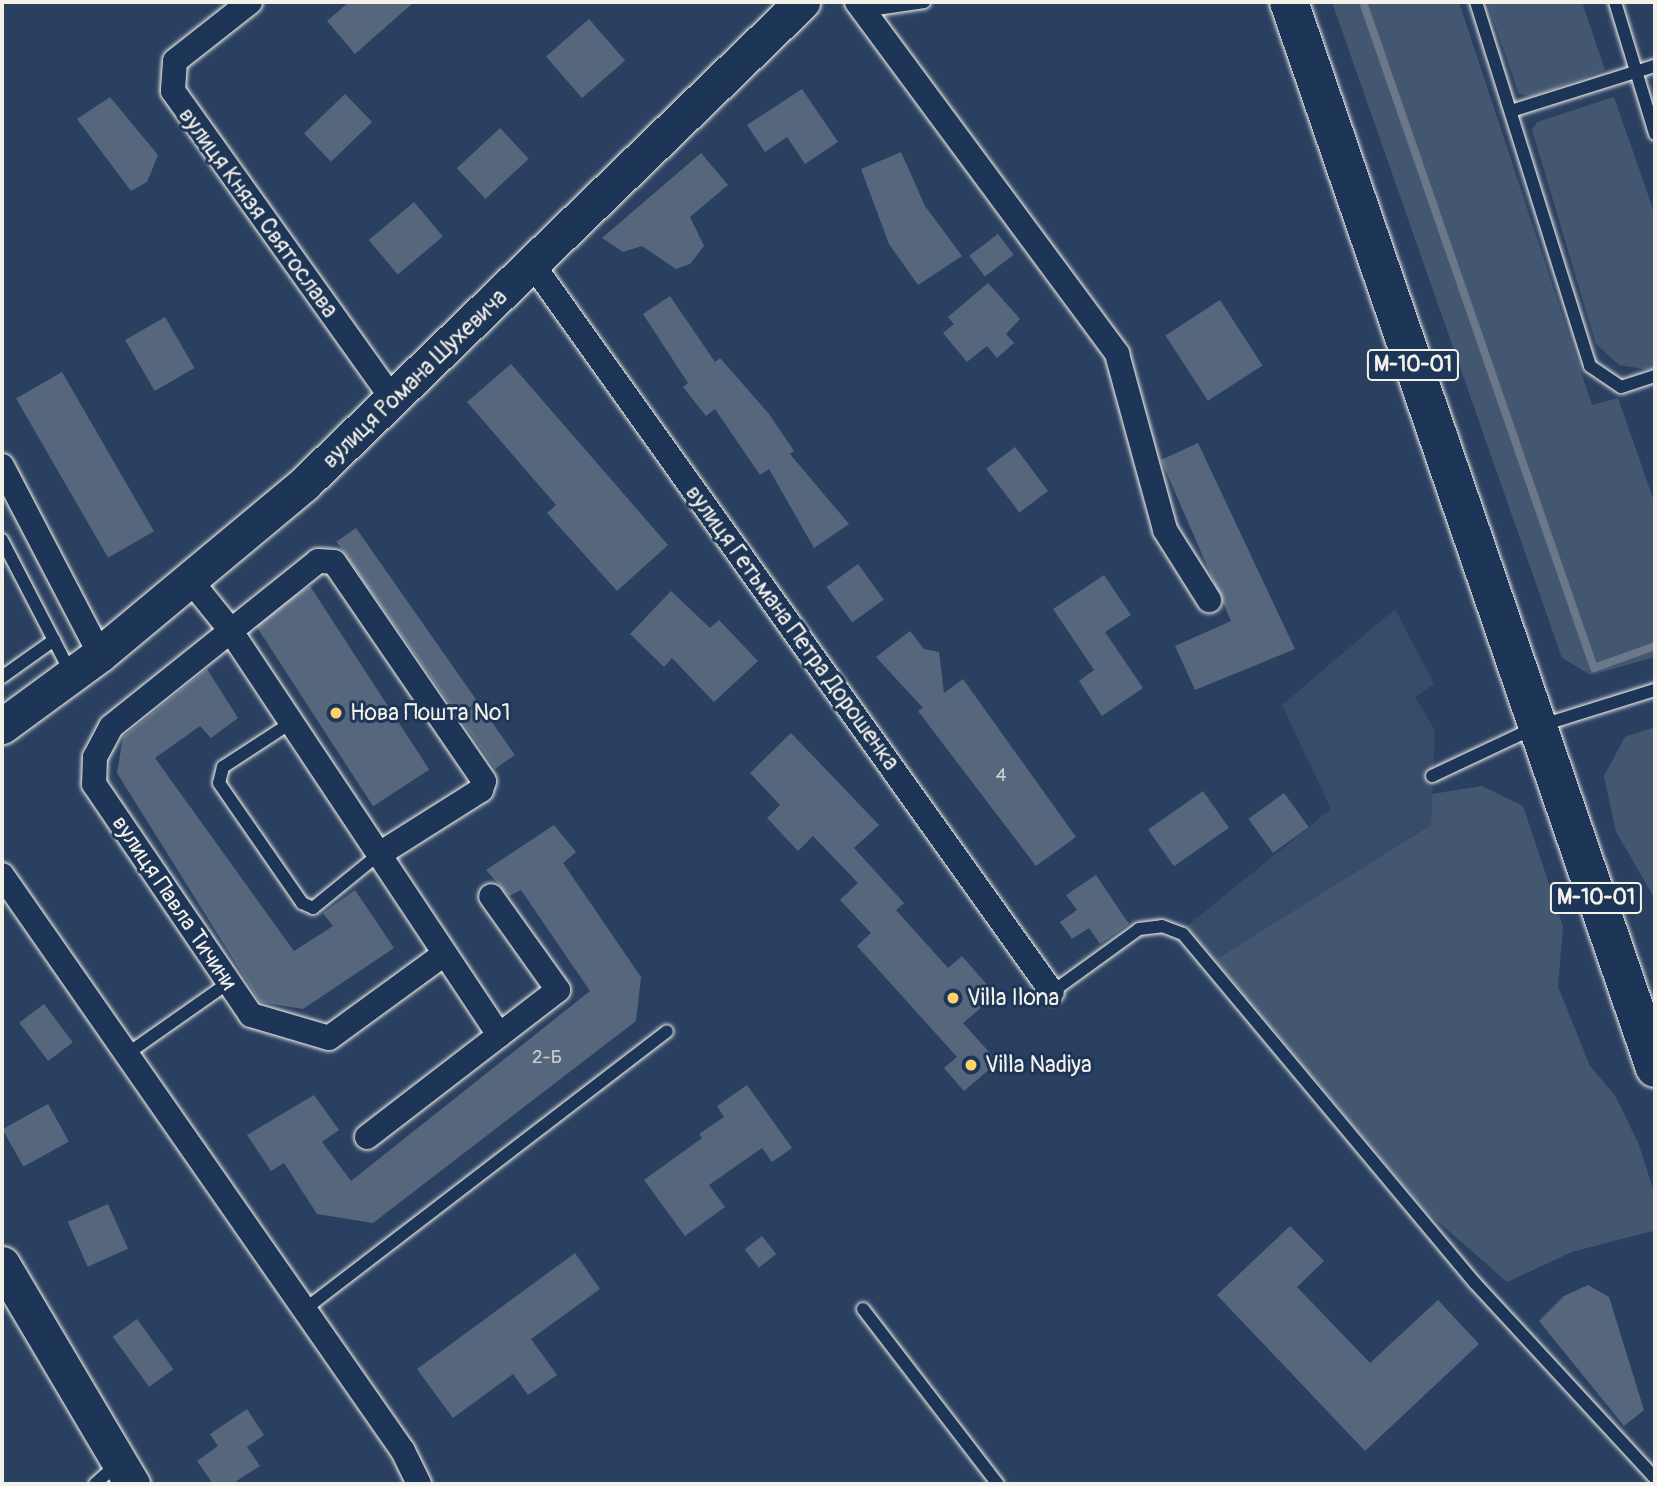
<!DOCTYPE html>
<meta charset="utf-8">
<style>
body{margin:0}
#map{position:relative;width:1657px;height:1486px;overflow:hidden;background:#2a4060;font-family:Pangolin,sans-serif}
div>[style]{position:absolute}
.built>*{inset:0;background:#374c69}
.green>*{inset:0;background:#445771}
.stream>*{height:8px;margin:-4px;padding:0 4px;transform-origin:4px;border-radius:4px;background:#6a788a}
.building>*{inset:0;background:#56677d;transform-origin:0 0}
.roads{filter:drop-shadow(0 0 2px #f4f1e8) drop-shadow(0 0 2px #f4f1e8)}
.lane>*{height:12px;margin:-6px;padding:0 6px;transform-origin:6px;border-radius:6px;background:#1d3557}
.street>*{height:24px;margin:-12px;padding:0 12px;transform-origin:12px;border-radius:12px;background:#1d3557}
.secondary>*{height:35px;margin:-17.5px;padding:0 17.5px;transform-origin:17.5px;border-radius:17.5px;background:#1d3557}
.highway>*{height:38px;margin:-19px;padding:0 19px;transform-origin:19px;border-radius:19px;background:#1d3557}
.dots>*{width:19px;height:19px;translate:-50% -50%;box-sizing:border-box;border:4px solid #1d3557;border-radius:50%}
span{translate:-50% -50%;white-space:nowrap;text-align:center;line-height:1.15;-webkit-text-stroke:6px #1d3557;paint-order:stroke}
.number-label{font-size:19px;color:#cccecd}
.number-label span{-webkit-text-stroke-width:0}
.shield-label span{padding:2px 5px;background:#1d3557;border:2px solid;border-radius:5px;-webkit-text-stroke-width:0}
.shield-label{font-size:21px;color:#f4f1e8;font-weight:700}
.street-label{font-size:23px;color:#f4f1e8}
.poi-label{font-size:23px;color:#f4f1e8}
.left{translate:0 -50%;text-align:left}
.frame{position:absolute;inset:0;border:4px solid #f4f1e8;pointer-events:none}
</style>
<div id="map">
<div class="built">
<i style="clip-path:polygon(1395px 609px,1434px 684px,1415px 697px,1435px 730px,1431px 825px,1215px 960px,1187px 926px,1331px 809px,1282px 705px)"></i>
</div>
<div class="green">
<i style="clip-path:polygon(1332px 2px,1459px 2px,1592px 405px,1618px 398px,1655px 504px,1655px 657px,1591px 675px,1562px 658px)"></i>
<i style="clip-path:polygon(1487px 2px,1582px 2px,1605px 70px,1533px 96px,1519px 94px)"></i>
<i style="clip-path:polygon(1614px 97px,1655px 215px,1655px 369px,1650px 370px,1619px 365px,1596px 344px,1532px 130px,1537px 122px)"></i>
<i style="clip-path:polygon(1655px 727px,1655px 899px,1616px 832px,1604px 776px,1625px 737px)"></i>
<i style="clip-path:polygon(1482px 786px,1523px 806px,1563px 926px,1558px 987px,1590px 1066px,1616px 1097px,1639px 1145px,1655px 1195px,1655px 1239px,1652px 1231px,1572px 1252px,1507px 1282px,1426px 1211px,1215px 960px,1431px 825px,1432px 794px)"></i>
</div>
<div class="stream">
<i style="left:1363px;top:2px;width:705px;rotate:70.87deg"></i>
<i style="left:1594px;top:668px;width:65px;rotate:-19.8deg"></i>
</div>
<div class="building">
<i style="clip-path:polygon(349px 2px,414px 2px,355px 54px,327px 21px)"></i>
<i style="left:589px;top:19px;width:55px;height:57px;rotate:49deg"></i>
<i style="clip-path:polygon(802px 89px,838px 142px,805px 164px,787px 137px,765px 152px,747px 125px)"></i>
<i style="left:345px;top:94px;width:39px;height:57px;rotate:46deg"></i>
<i style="clip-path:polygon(110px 97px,158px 155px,147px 182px,131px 191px,77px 119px)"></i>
<i style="left:500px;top:128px;width:42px;height:59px;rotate:47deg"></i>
<i style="clip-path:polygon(901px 152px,925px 206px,962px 256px,918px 285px,889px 244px,861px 169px)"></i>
<i style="clip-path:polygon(701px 153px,728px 185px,690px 217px,704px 246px,690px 264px,676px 269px,642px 246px,623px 252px,602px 238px)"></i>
<i style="left:414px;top:202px;width:45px;height:59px;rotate:50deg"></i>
<i style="left:998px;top:234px;width:26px;height:36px;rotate:53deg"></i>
<i style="clip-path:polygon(988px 283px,1020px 319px,1006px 334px,1014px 343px,997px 358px,987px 346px,967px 362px,943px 333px,954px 324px,948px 317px)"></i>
<i style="clip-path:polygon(670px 296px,715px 362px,720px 358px,769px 414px,794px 451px,790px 454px,849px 524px,814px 548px,769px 469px,760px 475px,715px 409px,706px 416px,683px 387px,688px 383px,643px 314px)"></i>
<i style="left:1220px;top:300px;width:78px;height:65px;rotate:57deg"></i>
<i style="left:165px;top:317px;width:59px;height:46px;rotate:60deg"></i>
<i style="clip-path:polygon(511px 364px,668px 545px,617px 591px,547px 513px,556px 505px,467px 402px)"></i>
<i style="left:62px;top:372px;width:184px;height:53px;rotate:60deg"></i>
<i style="clip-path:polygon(1198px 443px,1295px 649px,1195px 690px,1175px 646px,1231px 621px,1161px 460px)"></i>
<i style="left:1015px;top:447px;width:55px;height:36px;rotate:53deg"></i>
<i style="left:356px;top:528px;width:277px;height:24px;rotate:55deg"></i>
<i style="left:858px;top:564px;width:44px;height:39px;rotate:54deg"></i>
<i style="clip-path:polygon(1104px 575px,1131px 615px,1105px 632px,1143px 688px,1102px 716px,1079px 681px,1094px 670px,1053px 609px)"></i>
<i style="left:310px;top:586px;width:219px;height:67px;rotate:57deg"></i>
<i style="clip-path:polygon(671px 591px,710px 628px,719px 620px,758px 661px,714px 702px,672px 658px,664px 667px,630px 634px)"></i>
<i style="clip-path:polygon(910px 631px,924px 649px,939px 652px,944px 693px,963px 679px,1076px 837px,1036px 866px,918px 711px,923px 708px,876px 657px)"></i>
<i style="clip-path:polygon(207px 669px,238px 718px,211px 738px,200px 726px,155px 758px,294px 951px,333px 926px,323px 913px,355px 890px,394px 948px,303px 1009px,260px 1002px,117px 773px,123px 737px)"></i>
<i style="clip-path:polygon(791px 733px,879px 825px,854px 848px,904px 903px,896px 910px,948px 968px,962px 956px,996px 995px,963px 1023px,998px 1062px,964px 1091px,944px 1068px,957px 1057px,857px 946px,871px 933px,840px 900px,858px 883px,813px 836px,798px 851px,767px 818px,780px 805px,750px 773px)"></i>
<i style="left:1203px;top:791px;width:45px;height:67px;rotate:55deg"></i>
<i style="left:1284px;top:793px;width:42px;height:44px;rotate:54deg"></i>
<i style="clip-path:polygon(554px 825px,576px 852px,563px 863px,641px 977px,636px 1021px,373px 1223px,317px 1214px,284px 1163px,271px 1171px,247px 1135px,314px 1095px,339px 1130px,322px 1142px,351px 1181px,590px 991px,521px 890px,509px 896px,486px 870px)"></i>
<i style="clip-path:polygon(1096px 875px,1129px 924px,1100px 944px,1089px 928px,1072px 939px,1060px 922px,1077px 910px,1066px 895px)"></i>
<i style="left:44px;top:1004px;width:48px;height:31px;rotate:53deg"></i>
<i style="clip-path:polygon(747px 1085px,792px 1148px,772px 1162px,762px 1148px,709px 1185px,725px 1207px,685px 1236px,644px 1180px,702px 1138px,699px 1134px,724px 1117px,717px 1106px)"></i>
<i style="left:48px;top:1104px;width:43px;height:52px;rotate:61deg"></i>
<i style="left:108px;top:1204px;width:49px;height:44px;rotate:66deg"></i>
<i style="clip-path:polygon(1290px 1226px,1324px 1261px,1297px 1287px,1370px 1363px,1438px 1300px,1479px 1344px,1365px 1451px,1217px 1295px)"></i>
<i style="left:762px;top:1236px;width:23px;height:22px;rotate:52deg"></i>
<i style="clip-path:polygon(575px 1253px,600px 1289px,531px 1339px,557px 1375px,528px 1395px,513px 1374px,453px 1418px,417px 1369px)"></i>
<i style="clip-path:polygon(1588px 1285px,1609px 1297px,1644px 1410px,1624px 1426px,1539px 1321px,1564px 1296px)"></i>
<i style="left:137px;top:1319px;width:62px;height:30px;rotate:54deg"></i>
<i style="clip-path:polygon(247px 1409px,264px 1435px,247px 1447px,260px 1466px,232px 1484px,213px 1484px,197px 1461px,218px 1446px,210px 1434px)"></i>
</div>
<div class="roads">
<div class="lane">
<i style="left:1476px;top:2px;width:381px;rotate:72.6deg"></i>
<i style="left:1590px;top:366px;width:37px;rotate:34deg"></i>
<i style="left:1621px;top:387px;width:36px;rotate:-18deg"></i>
<i style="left:1615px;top:2px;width:138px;rotate:73.1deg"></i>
<i style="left:863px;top:11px;width:62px;rotate:-8.4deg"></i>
<i style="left:1511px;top:111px;width:151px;rotate:-17.4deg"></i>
<i style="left:2px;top:540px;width:148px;rotate:62.6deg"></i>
<i style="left:2px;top:677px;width:64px;rotate:-35.4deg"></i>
<i style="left:289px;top:724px;width:79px;rotate:146.9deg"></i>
<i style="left:223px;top:767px;width:16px;rotate:104deg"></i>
<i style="left:219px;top:783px;width:146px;rotate:55.3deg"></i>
<i style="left:302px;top:903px;width:12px;rotate:24deg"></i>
<i style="left:313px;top:908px;width:84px;rotate:-39.2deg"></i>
<i style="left:1432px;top:776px;width:115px;rotate:-25.2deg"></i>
<i style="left:1536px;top:727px;width:125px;rotate:-17.3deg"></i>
<i style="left:1052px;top:992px;width:107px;rotate:-35.9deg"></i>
<i style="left:1139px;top:929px;width:23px;rotate:-7deg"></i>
<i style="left:1162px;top:926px;width:22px;rotate:21deg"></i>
<i style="left:1183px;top:934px;width:455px;rotate:50.1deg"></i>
<i style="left:1475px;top:1283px;width:265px;rotate:47.3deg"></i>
<i style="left:127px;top:1054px;width:123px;rotate:-35.1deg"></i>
<i style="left:305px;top:1309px;width:456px;rotate:-37.5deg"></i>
<i style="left:863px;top:1309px;width:221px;rotate:52.4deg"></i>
<i style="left:95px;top:1484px;width:28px;rotate:-42deg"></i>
</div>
<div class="street">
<i style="left:250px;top:2px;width:95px;rotate:141.8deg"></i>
<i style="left:175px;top:61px;width:30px;rotate:94deg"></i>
<i style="left:173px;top:91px;width:381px;rotate:54.5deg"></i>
<i style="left:857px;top:2px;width:438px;rotate:53.5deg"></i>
<i style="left:1117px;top:354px;width:182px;rotate:74.7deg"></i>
<i style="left:1165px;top:530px;width:83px;rotate:57.8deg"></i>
<i style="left:533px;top:265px;width:893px;rotate:54.48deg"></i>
<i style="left:2px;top:466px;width:212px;rotate:62.5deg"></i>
<i style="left:191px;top:581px;width:59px;rotate:51.2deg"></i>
<i style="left:228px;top:627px;width:490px;rotate:56.4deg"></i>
<i style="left:378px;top:855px;width:122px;rotate:-32.3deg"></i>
<i style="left:481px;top:790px;width:9px;rotate:-72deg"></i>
<i style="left:484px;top:781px;width:265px;rotate:-124.4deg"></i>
<i style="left:334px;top:562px;width:16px;rotate:-176deg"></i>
<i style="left:318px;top:561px;width:265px;rotate:141.3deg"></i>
<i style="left:111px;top:727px;width:34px;rotate:118deg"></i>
<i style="left:95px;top:757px;width:27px;rotate:92deg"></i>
<i style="left:94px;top:784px;width:279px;rotate:55.8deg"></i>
<i style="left:251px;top:1015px;width:81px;rotate:16.4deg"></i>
<i style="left:329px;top:1038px;width:142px;rotate:-36.1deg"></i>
<i style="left:2px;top:875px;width:702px;rotate:55.16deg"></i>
<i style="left:403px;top:1451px;width:37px;rotate:64deg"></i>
<i style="left:367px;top:1137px;width:241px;rotate:-37.6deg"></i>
<i style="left:558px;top:990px;width:115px;rotate:-125.5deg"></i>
</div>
<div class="secondary">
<i style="left:2px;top:726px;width:122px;rotate:-36.3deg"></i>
<i style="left:100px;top:654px;width:267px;rotate:-39.8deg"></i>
<i style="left:305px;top:483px;width:692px;rotate:-44.06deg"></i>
<i style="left:2px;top:1264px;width:256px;rotate:59.4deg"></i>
</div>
<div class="highway">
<i style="left:1289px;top:2px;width:1127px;rotate:71.05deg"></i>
</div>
</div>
<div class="dots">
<i style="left:336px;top:713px;background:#ffd166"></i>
<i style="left:953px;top:998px;background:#ffd166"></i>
<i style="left:971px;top:1065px;background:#ffd166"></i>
</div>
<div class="number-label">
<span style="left:1001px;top:776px">4</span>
<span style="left:547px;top:1058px">2-Б</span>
</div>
<div class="shield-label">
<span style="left:1413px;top:365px">М-10-01</span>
<span style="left:1596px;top:898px">М-10-01</span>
</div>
<div class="street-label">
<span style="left:258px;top:213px;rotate:54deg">вулиця Князя Святослава</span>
<span style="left:415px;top:379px;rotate:-44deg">вулиця Романа Шухевича</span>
<span style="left:792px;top:628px;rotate:54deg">вулиця Гетьмана Петра Дорошенка</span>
<span style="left:174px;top:903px;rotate:56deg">вулиця Павла Тичини</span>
</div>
<div class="poi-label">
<span class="left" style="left:350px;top:713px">Нова Пошта №1</span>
<span class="left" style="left:967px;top:998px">Villa Ilona</span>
<span class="left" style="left:985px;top:1065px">Villa Nadiya</span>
</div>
<div class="frame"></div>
</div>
